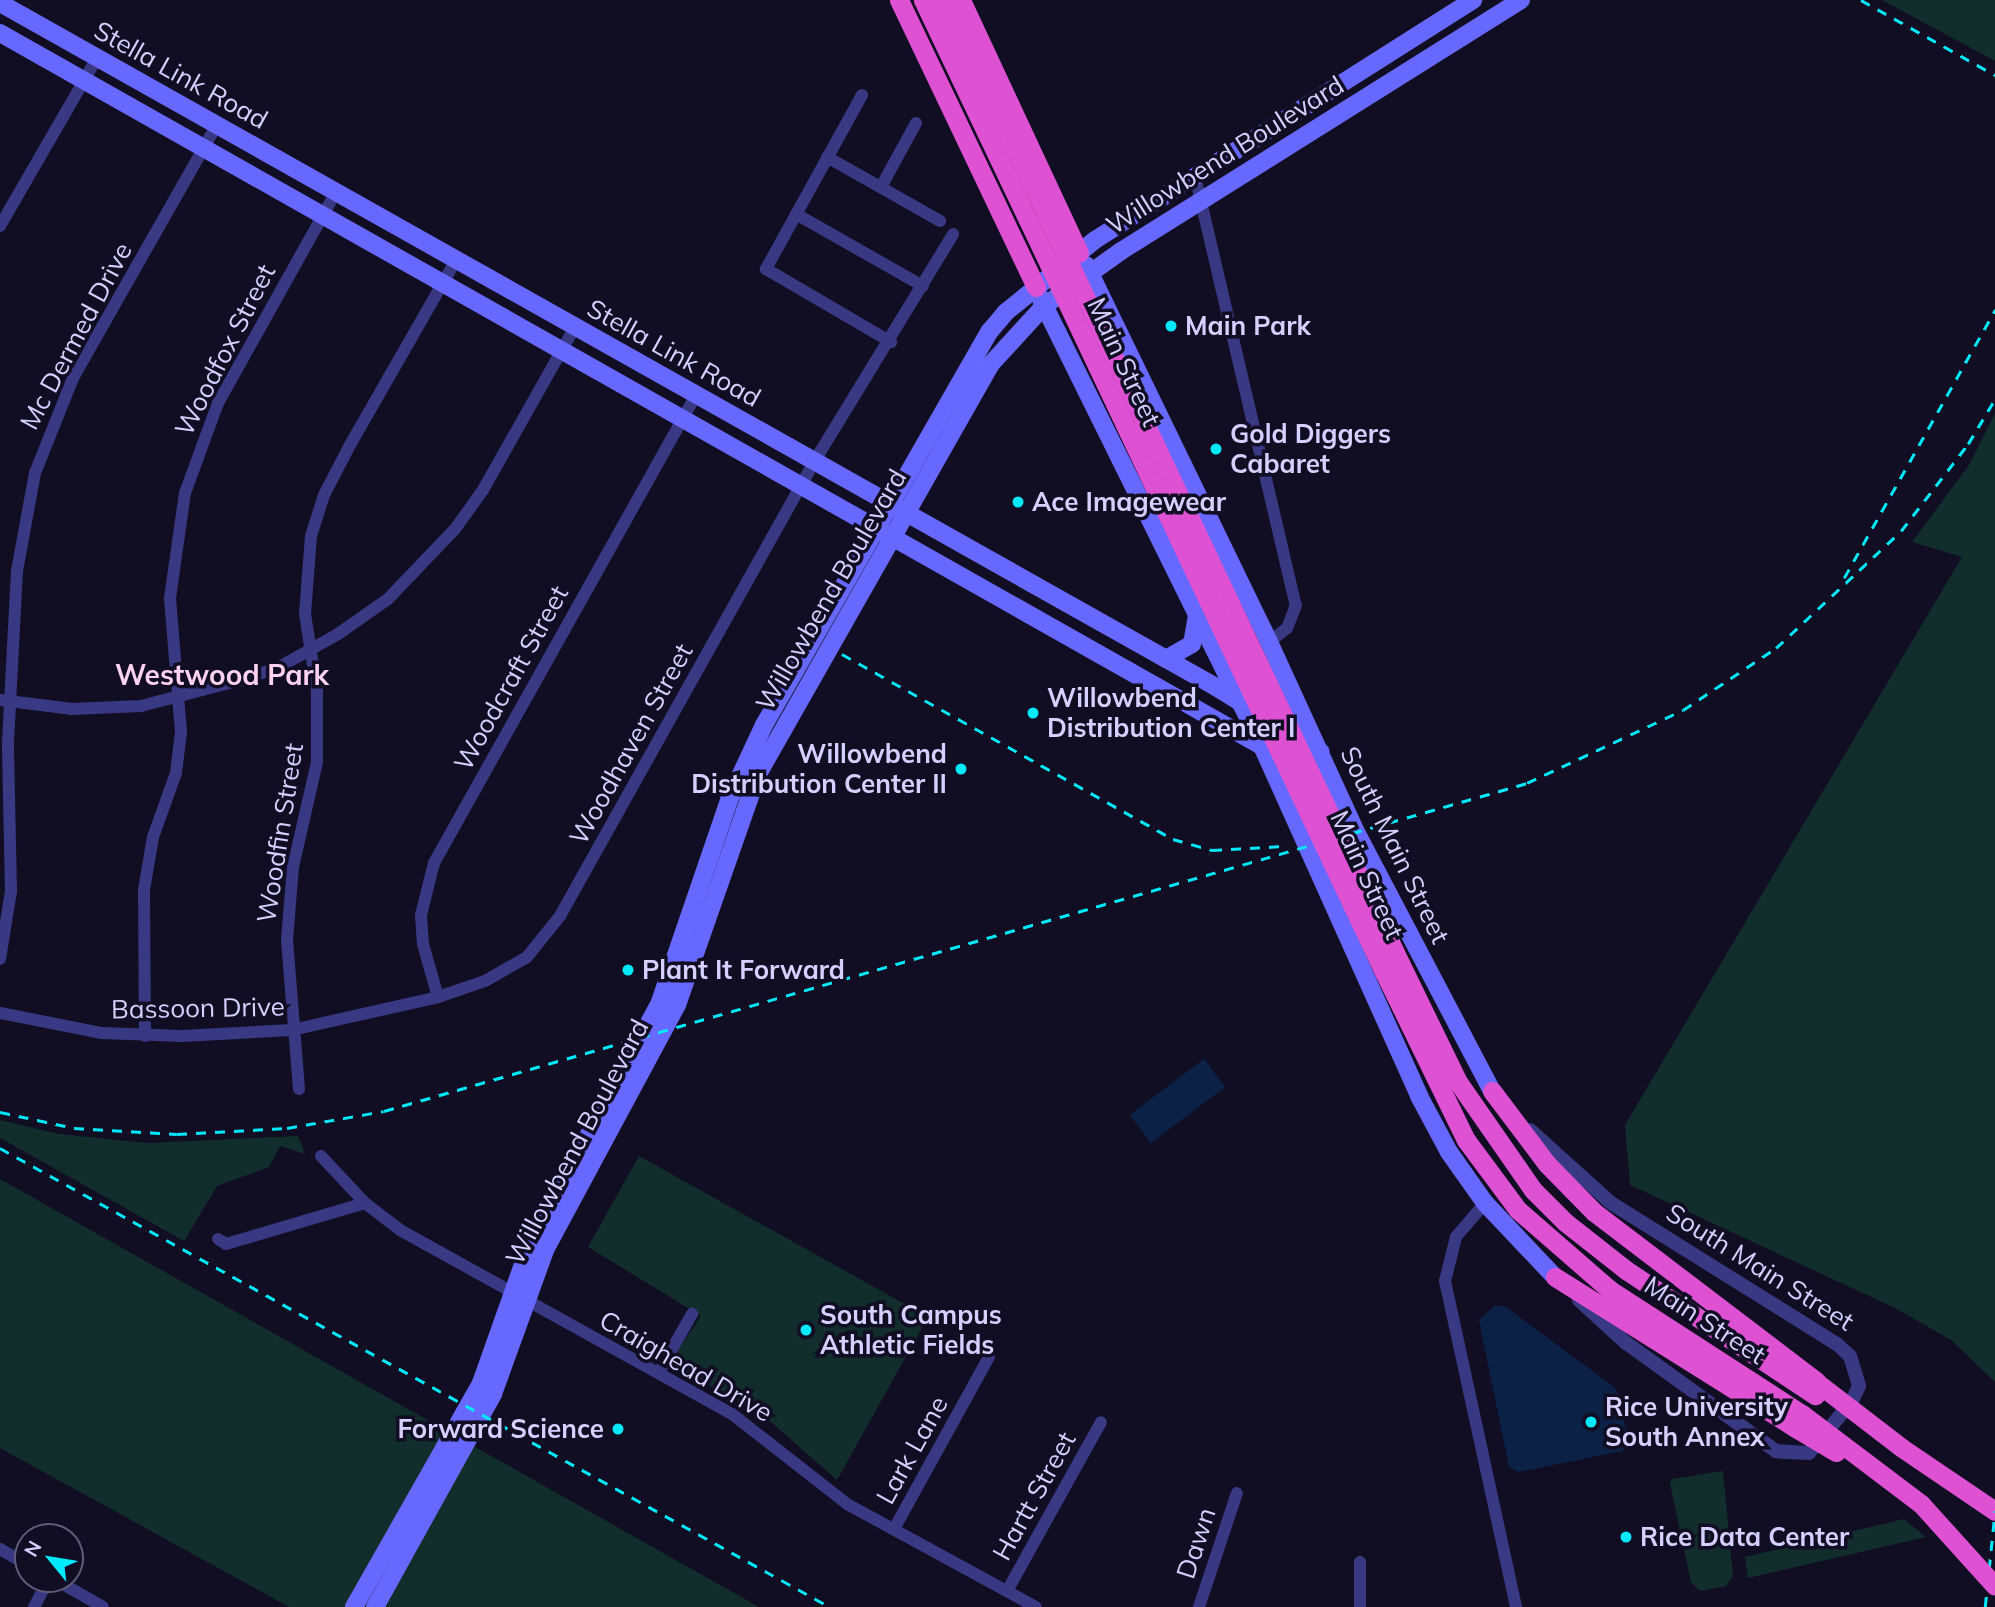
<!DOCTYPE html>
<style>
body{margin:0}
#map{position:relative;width:1995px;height:1607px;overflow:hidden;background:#110e24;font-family:Mulish,sans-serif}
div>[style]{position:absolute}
.green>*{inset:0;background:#112e2c}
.water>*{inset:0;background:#0b2246;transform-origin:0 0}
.minor>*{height:12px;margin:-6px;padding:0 6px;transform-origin:6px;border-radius:6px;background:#393883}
.tertiary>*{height:14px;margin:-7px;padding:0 7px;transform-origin:7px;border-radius:7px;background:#393883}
.secondary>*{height:18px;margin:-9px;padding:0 9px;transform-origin:9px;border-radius:9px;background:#6768ff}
.trunk>*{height:19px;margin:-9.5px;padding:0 9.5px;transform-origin:9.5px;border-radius:9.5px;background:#de51d2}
.rail>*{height:2.5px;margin-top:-1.25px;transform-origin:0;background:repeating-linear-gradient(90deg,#00e9fb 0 10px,transparent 0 19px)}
.trunk-bridge>*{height:19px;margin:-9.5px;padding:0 9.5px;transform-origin:9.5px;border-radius:9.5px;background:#de51d2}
.dots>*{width:19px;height:19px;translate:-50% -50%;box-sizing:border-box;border:4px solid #110e24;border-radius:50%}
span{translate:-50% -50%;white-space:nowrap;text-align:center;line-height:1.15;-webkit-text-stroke:7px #110e24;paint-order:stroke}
.street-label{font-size:26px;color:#d5d0ff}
.poi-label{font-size:26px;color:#d5d0ff;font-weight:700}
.left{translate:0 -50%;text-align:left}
.right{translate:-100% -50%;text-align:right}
.neighbourhood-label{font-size:28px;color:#ffd2f0;font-weight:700}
.north{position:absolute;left:14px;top:1523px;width:70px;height:70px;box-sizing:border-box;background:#110e24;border:2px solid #5f5c7c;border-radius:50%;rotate:300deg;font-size:19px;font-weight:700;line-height:28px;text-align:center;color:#d5d0ff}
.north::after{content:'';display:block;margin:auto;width:24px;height:32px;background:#00e9fb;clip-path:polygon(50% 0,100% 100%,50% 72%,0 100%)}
</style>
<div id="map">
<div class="green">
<i style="clip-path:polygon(1882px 0,1995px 0,1995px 61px)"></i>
<i style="clip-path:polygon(1995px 413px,1995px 1382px,1951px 1340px,1895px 1308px,1630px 1185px,1625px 1125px,1962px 557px,1912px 542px,1969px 465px)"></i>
<i style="clip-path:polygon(0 1120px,59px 1134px,147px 1143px,298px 1136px,305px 1154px,280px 1146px,269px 1167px,217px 1186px,184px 1241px,0 1138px)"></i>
<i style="clip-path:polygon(639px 1156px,928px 1317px,837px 1480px,772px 1423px,670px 1362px,701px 1316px,588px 1247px)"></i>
<i style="clip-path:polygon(0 1179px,759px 1607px,289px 1607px,0 1448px)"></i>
<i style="clip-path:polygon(1723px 1471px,1733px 1576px,1726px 1586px,1700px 1591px,1691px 1582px,1670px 1484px,1672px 1479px)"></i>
<i style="clip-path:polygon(1904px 1519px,1926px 1537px,1748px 1578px,1745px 1557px)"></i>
</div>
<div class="water">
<i style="left:1204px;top:1059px;width:35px;height:93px;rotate:53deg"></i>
<i style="clip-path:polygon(1495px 1305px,1506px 1307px,1614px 1387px,1620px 1395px,1628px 1444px,1622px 1451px,1519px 1472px,1509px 1467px,1479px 1320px)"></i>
</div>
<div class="minor">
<i style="left:862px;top:95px;width:199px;rotate:118.9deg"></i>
<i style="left:766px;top:269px;width:145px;rotate:30.3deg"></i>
<i style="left:827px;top:157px;width:130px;rotate:29.5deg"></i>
<i style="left:1195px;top:176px;width:441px;rotate:76.8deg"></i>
<i style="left:1296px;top:605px;width:25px;rotate:111deg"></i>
<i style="left:1287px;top:628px;width:23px;rotate:142deg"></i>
<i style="left:881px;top:187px;width:73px;rotate:-61.3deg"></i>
<i style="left:796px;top:214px;width:146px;rotate:29.6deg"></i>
<i style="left:0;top:226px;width:194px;rotate:-60deg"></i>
<i style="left:0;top:700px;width:73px;rotate:7.1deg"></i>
<i style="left:72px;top:709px;width:69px;rotate:-2.5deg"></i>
<i style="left:141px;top:706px;width:111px;rotate:-14.7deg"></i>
<i style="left:248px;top:678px;width:35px;rotate:-20deg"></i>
<i style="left:281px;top:666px;width:65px;rotate:-29.3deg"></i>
<i style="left:338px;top:634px;width:61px;rotate:-35deg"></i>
<i style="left:388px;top:599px;width:97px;rotate:-46.3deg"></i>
<i style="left:455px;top:529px;width:48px;rotate:-54.3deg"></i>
<i style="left:483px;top:490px;width:187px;rotate:-60.6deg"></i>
<i style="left:0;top:959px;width:69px;rotate:-80.8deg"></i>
<i style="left:11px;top:891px;width:149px;rotate:-91.2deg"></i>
<i style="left:8px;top:742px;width:171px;rotate:-87deg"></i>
<i style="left:17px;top:571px;width:100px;rotate:-79.6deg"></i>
<i style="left:35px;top:473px;width:102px;rotate:-68.2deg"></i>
<i style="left:73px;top:378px;width:291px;rotate:-60.4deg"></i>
<i style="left:438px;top:997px;width:55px;rotate:-105.8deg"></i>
<i style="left:423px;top:944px;width:29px;rotate:-94deg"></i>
<i style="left:421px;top:915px;width:54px;rotate:-76deg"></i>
<i style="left:434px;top:863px;width:536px;rotate:-60.76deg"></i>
<i style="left:0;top:1013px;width:104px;rotate:11.1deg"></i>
<i style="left:102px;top:1033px;width:80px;rotate:2.1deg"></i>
<i style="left:182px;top:1036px;width:110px;rotate:-3.1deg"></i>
<i style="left:292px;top:1030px;width:150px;rotate:-12.7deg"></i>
<i style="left:438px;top:997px;width:50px;rotate:-18.8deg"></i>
<i style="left:485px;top:981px;width:48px;rotate:-29.7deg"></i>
<i style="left:527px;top:957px;width:53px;rotate:-51.2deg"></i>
<i style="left:560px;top:916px;width:520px;rotate:-60.77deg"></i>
<i style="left:814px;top:462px;width:267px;rotate:-58.6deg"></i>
<i style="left:145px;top:1036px;width:146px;rotate:-90.4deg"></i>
<i style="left:144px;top:890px;width:54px;rotate:-80.4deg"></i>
<i style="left:153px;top:837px;width:68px;rotate:-70.2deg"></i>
<i style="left:176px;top:773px;width:41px;rotate:-83deg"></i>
<i style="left:181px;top:732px;width:134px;rotate:-94.7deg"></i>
<i style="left:170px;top:598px;width:106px;rotate:-81.9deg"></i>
<i style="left:185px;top:493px;width:96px;rotate:-69.9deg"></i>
<i style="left:218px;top:403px;width:242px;rotate:-60.8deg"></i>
<i style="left:299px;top:1089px;width:149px;rotate:-94.6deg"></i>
<i style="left:287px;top:940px;width:73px;rotate:-85.3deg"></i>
<i style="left:293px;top:867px;width:108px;rotate:-77.1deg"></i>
<i style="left:317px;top:762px;width:70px;rotate:-90deg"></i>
<i style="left:317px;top:692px;width:79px;rotate:-98.7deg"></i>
<i style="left:305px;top:614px;width:78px;rotate:-85.6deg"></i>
<i style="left:311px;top:536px;width:43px;rotate:-72.4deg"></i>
<i style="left:324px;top:495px;width:56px;rotate:-62.5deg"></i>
<i style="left:350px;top:445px;width:213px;rotate:-60.2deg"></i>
<i style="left:321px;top:1156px;width:64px;rotate:46.9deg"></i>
<i style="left:365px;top:1203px;width:44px;rotate:37.6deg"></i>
<i style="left:400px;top:1230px;width:380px;rotate:29deg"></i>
<i style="left:732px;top:1414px;width:146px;rotate:38deg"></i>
<i style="left:847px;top:1504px;width:215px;rotate:28.6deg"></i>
<i style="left:1485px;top:1203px;width:45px;rotate:130.5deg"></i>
<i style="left:1456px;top:1237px;width:45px;rotate:104deg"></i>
<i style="left:1445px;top:1281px;width:334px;rotate:77.7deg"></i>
<i style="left:218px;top:1239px;width:9px;rotate:32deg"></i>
<i style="left:226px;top:1244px;width:145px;rotate:-16.4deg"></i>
<i style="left:659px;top:1372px;width:67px;rotate:-60.4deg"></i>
<i style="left:894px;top:1529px;width:196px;rotate:-61.1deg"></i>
<i style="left:0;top:1549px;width:32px;rotate:30deg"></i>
<i style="left:54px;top:1579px;width:56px;rotate:29.7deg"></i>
<i style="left:1007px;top:1591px;width:193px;rotate:-60.9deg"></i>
<i style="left:34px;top:1607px;width:32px;rotate:-62deg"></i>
<i style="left:1199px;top:1607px;width:120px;rotate:-71.6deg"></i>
<i style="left:1360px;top:1607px;width:45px;rotate:-90deg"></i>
</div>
<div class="tertiary">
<i style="left:1530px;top:1130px;width:109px;rotate:42deg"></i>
<i style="left:1611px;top:1203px;width:266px;rotate:32deg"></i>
<i style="left:1837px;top:1344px;width:18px;rotate:43deg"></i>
<i style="left:1850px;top:1356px;width:31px;rotate:73deg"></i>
<i style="left:1859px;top:1386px;width:17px;rotate:115deg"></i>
<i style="left:1852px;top:1401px;width:67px;rotate:129.6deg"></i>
<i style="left:1809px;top:1453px;width:33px;rotate:-177deg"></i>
<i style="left:1776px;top:1451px;width:185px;rotate:-144.2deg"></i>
<i style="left:1626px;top:1343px;width:64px;rotate:-137.5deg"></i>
</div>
<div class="secondary">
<i style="left:0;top:3px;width:1395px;rotate:29.36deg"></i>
<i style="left:1216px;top:687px;width:123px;rotate:31.8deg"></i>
<i style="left:0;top:33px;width:1449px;rotate:29.47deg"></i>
<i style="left:1086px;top:265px;width:419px;rotate:64.1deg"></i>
<i style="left:1269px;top:642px;width:209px;rotate:65.4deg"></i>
<i style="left:1356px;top:832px;width:293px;rotate:62.3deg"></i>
<i style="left:1040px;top:297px;width:501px;rotate:63.69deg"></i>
<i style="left:1262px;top:746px;width:384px;rotate:65.8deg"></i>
<i style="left:1419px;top:1096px;width:64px;rotate:61.8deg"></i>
<i style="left:1449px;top:1152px;width:62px;rotate:54.8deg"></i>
<i style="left:1485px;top:1203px;width:102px;rotate:46.6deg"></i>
<i style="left:1166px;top:659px;width:30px;rotate:-30deg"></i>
<i style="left:1192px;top:644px;width:28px;rotate:-80deg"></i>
<i style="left:354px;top:1607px;width:257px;rotate:-60.4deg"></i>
<i style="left:481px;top:1383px;width:150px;rotate:-70.5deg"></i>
<i style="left:531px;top:1242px;width:272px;rotate:-61.7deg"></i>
<i style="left:660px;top:1002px;width:213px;rotate:-71.1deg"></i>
<i style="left:729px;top:800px;width:83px;rotate:-65deg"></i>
<i style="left:764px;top:725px;width:454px;rotate:-60.2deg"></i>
<i style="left:990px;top:331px;width:25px;rotate:-50deg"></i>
<i style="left:1006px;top:312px;width:114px;rotate:-39deg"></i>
<i style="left:1095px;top:240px;width:448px;rotate:-32.4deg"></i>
<i style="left:375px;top:1607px;width:244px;rotate:-61deg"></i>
<i style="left:493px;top:1394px;width:153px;rotate:-70.1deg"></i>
<i style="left:545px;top:1250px;width:278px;rotate:-61.7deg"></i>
<i style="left:677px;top:1005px;width:245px;rotate:-70.7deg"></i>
<i style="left:758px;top:774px;width:470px;rotate:-60.4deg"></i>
<i style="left:990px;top:365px;width:80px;rotate:-47.5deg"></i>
<i style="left:1044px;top:306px;width:95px;rotate:-35.5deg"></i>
<i style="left:1121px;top:251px;width:472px;rotate:-32.1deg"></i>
</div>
<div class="trunk">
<i style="left:899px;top:0;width:318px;rotate:64.5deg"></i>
<i style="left:923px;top:0;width:244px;rotate:64.5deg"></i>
<i style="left:943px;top:0;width:235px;rotate:64.3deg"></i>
<i style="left:961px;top:0;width:279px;rotate:65deg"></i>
<i style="left:1400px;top:963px;width:132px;rotate:64deg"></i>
<i style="left:1458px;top:1082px;width:131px;rotate:55.2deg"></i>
<i style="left:1533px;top:1190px;width:45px;rotate:45deg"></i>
<i style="left:1565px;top:1222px;width:78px;rotate:38.2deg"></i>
<i style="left:1626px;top:1270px;width:227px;rotate:33.5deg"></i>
<i style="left:1384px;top:972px;width:187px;rotate:64deg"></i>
<i style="left:1466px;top:1140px;width:87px;rotate:53.4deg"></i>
<i style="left:1518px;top:1210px;width:122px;rotate:41deg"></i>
<i style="left:1610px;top:1290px;width:229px;rotate:32.9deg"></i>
<i style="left:1492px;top:1091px;width:91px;rotate:53deg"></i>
<i style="left:1547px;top:1164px;width:67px;rotate:45.6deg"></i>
<i style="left:1594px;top:1212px;width:280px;rotate:37.3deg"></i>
<i style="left:1555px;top:1277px;width:282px;rotate:32.1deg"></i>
<i style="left:1902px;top:1448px;width:112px;rotate:34.1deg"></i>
</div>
<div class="rail">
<i style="left:1861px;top:0;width:154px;rotate:29.2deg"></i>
<i style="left:1844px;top:578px;width:308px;rotate:-60.6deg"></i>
<i style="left:842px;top:654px;width:379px;rotate:29.2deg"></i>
<i style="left:1173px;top:839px;width:41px;rotate:15.8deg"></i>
<i style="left:1212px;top:850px;width:71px;rotate:-3.2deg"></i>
<i style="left:0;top:1112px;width:76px;rotate:12.2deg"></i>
<i style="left:74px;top:1128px;width:103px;rotate:3.3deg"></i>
<i style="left:177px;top:1134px;width:110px;rotate:-3.1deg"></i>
<i style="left:287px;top:1128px;width:98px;rotate:-9.9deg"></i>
<i style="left:384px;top:1111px;width:1189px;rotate:-16.01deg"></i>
<i style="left:1527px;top:783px;width:172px;rotate:-25.1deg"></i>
<i style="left:1683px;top:710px;width:112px;rotate:-33.7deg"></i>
<i style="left:1776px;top:648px;width:171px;rotate:-43.1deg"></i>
<i style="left:1901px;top:531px;width:110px;rotate:-52.4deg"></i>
<i style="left:1968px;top:444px;width:52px;rotate:-59deg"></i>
<i style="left:0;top:1148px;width:948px;rotate:28.94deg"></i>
<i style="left:1985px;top:1607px;width:97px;rotate:-84.1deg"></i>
</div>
<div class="trunk-bridge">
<i style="left:1045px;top:212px;width:831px;rotate:64.7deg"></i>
<i style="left:1028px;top:220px;width:832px;rotate:64.67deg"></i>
<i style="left:1820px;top:1385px;width:103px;rotate:37.5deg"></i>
<i style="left:1802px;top:1414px;width:149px;rotate:37.1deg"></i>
<i style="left:1921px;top:1504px;width:110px;rotate:47.9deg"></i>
<i style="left:1794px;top:1427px;width:49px;rotate:30.8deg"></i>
</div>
<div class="dots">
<i style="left:1171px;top:326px;background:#00e9fb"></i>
<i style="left:1216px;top:449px;background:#00e9fb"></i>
<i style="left:1018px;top:502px;background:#00e9fb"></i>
<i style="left:1033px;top:713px;background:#00e9fb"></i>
<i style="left:961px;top:769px;background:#00e9fb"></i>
<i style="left:628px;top:970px;background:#00e9fb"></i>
<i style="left:806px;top:1330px;background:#00e9fb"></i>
<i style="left:1591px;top:1422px;background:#00e9fb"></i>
<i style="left:618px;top:1429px;background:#00e9fb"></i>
<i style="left:1626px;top:1537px;background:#00e9fb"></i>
</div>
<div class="street-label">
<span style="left:181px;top:75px;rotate:29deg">Stella Link Road</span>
<span style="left:1225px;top:155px;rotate:-32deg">Willowbend Boulevard</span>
<span style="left:76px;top:336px;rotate:-62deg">Mc Dermed Drive</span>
<span style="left:225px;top:350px;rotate:-63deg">Woodfox Street</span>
<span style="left:674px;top:353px;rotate:29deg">Stella Link Road</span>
<span style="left:1124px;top:362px;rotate:65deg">Main Street</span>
<span style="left:831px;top:590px;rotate:-60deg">Willowbend Boulevard</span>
<span style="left:511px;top:678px;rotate:-61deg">Woodcraft Street</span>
<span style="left:631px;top:744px;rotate:-61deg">Woodhaven Street</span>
<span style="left:280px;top:833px;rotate:-81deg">Woodfin Street</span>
<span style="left:1395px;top:845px;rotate:64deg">South Main Street</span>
<span style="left:1367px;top:875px;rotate:65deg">Main Street</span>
<span style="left:198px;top:1008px;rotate:-1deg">Bassoon Drive</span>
<span style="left:577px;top:1142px;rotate:-62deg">Willowbend Boulevard</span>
<span style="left:1760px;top:1267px;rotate:32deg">South Main Street</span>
<span style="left:1705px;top:1320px;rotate:33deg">Main Street</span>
<span style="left:686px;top:1366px;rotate:30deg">Craighead Drive</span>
<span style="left:912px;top:1450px;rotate:-61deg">Lark Lane</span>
<span style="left:1034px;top:1496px;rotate:-61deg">Hartt Street</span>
<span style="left:1196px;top:1543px;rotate:-72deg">Dawn</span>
</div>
<div class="poi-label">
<span class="left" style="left:1185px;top:326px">Main Park</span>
<span class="left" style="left:1230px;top:449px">Gold Diggers<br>Cabaret</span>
<span class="left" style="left:1032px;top:502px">Ace Imagewear</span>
<span class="left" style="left:1047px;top:713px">Willowbend<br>Distribution Center I</span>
<span class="right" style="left:947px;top:769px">Willowbend<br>Distribution Center II</span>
<span class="left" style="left:642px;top:970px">Plant It Forward</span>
<span class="left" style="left:820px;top:1330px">South Campus<br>Athletic Fields</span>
<span class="left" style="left:1605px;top:1422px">Rice University<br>South Annex</span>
<span class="right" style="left:604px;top:1429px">Forward Science</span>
<span class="left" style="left:1640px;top:1537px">Rice Data Center</span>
</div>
<div class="neighbourhood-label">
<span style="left:222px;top:675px">Westwood Park</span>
</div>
<div class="north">N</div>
</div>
